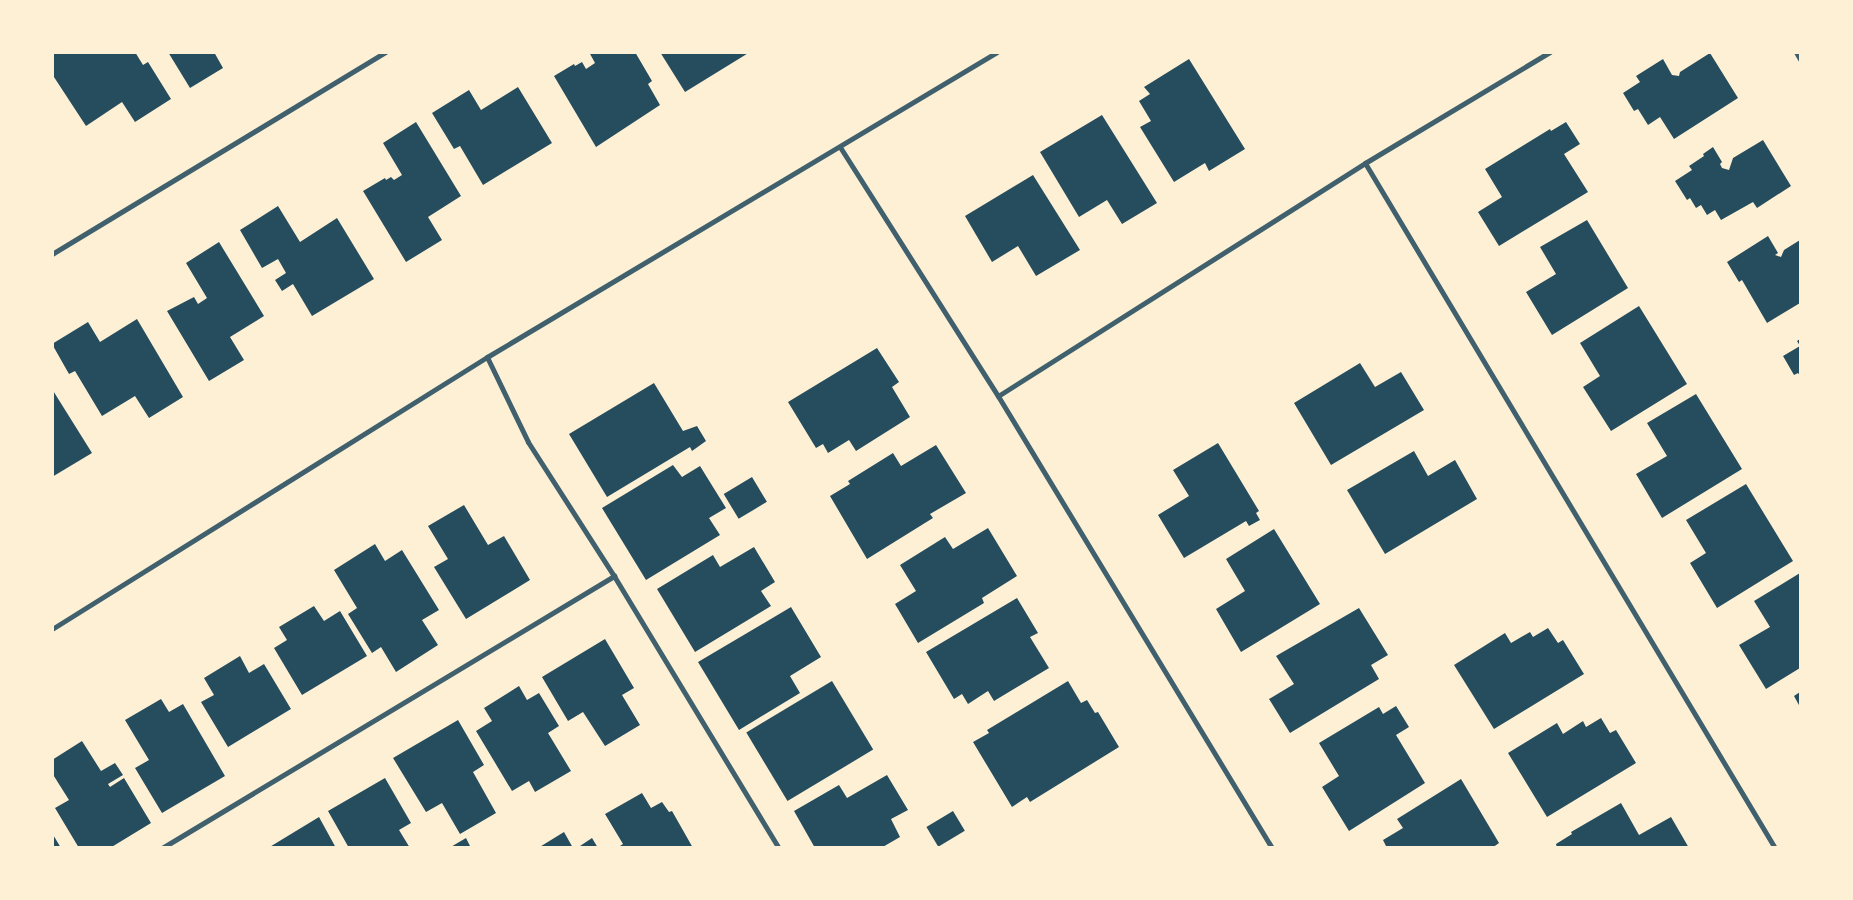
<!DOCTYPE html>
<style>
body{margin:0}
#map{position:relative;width:1853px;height:900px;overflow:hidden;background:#fdf0d5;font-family:Lato,sans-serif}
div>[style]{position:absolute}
.building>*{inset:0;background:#264d5e;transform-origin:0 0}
.minor>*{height:5px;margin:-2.5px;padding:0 2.5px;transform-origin:2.5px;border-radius:2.5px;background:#3f606c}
span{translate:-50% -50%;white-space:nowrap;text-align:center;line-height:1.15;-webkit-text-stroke:4.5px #fdf0d5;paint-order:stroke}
.frame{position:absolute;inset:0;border:54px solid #fdf0d5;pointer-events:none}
</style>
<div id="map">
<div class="building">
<i style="clip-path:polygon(52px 52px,135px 52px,143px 65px,148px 62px,171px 99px,135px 122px,122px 102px,86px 126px,52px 74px)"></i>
<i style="clip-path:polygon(168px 52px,214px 52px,223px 68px,190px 88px)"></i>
<i style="clip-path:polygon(589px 52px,635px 52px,652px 81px,648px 84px,660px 105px,596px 147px,554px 76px,574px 64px,575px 66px,582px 62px,586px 69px,595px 63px)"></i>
<i style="clip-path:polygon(660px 52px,750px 52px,685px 92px)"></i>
<i style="clip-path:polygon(1710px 53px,1738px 98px,1674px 139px,1660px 117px,1648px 125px,1638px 109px,1634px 111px,1623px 93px,1640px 82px,1636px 76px,1663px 59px,1672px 75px,1679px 76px,1680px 72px)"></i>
<i style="clip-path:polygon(1189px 59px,1245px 149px,1209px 171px,1205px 163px,1174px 182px,1140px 127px,1151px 121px,1139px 101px,1150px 94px,1144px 87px)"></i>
<i style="clip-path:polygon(518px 87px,552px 143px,483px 185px,460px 146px,454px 149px,432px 113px,469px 90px,481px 110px)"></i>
<i style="clip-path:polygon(1102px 115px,1157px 203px,1122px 224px,1107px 200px,1079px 217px,1040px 152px)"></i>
<i style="clip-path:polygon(416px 122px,461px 196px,428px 217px,442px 240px,406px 262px,363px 191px,385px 178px,386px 180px,391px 177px,394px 180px,402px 175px,383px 143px)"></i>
<i style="clip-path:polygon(1566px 122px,1580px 144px,1564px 154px,1588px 192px,1499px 246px,1478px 212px,1502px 197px,1485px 169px,1550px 129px,1551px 131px)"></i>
<i style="clip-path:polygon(1763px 140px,1791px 186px,1757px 208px,1753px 202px,1721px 220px,1715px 210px,1707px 215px,1701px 205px,1696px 208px,1690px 198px,1687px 200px,1675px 181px,1692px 170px,1689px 166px,1704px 156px,1703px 154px,1713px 147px,1722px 162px,1720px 164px,1722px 168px,1729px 170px,1733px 158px)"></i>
<i style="clip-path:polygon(1033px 175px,1080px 250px,1036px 276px,1018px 246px,992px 262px,965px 216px)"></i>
<i style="clip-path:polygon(278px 206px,300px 242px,337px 218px,374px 279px,312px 316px,293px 284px,282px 291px,275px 280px,286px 273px,278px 259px,262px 268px,240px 230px)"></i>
<i style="clip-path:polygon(1587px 220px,1628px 288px,1552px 335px,1526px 292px,1556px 274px,1540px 247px)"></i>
<i style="clip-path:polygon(1768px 236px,1778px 253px,1775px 255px,1781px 257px,1784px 250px,1800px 240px,1800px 303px,1767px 323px,1742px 280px,1739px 282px,1727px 262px)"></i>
<i style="clip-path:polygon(219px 242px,264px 316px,230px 337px,244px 360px,209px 381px,167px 311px,194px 297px,198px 304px,207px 298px,186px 263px)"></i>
<i style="clip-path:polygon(1639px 306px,1687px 384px,1611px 431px,1583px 387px,1600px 376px,1580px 343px)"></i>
<i style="clip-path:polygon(137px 319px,183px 397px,149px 418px,135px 396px,102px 416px,75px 371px,69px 374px,52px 344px,88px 322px,100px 342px)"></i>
<i style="clip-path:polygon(1800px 339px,1800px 376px,1798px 373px,1794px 375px,1783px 356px,1800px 346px,1797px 341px)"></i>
<i style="clip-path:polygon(877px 348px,899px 382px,892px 387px,910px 417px,856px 451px,849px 440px,828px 453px,823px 444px,816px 448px,788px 402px)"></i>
<i style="clip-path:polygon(1360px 363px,1375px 387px,1401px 372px,1424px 410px,1331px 465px,1294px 403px)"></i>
<i style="clip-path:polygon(654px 383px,683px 431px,697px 426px,706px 441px,692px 451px,690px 447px,607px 497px,569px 434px)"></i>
<i style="clip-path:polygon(52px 389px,92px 453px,52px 477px)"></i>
<i style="clip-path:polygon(1696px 394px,1742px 469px,1662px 518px,1636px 474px,1667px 456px,1647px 423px)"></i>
<i style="clip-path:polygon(1218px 443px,1259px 511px,1256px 513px,1260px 520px,1249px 526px,1246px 521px,1184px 558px,1158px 515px,1189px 496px,1173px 470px)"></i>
<i style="clip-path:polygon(936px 445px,966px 493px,930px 514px,933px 518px,867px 559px,830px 496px,850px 484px,848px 481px,893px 453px,901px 466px)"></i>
<i style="clip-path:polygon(1414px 451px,1428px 476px,1455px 460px,1477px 499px,1385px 554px,1347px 490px)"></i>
<i style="clip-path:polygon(673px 465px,682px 477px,700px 466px,726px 508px,709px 518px,720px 535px,646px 580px,602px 508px)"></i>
<i style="left:752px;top:477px;width:29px;height:33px;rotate:59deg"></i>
<i style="clip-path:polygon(1746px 484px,1793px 561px,1717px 608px,1690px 563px,1706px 553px,1686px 520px)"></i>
<i style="clip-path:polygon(464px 505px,488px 545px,504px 536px,530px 580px,466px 619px,434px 567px,448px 559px,428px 526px)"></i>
<i style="clip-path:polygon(988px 528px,1017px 576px,982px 598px,984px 603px,918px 643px,895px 604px,916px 591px,900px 565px,945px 537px,953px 549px)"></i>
<i style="clip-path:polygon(1274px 529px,1320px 604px,1241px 652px,1216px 609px,1245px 591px,1226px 559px)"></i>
<i style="clip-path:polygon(375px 544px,385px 561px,402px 550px,439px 610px,422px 620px,438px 645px,396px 672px,381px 647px,372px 653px,348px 614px,357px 608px,334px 570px)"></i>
<i style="clip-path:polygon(754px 547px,775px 582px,761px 591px,771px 606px,695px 652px,657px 589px,713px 555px,720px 567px)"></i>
<i style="clip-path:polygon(1800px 573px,1800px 668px,1766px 689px,1739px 645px,1770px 627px,1754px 601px)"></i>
<i style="clip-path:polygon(1017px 598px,1038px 633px,1030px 637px,1049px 668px,994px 701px,988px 691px,968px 704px,962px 694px,954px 699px,926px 652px)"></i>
<i style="clip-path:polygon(314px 606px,324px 621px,340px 611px,367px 656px,302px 695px,274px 648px,287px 640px,279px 627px)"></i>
<i style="clip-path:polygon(791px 607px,821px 657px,790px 676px,800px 693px,739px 730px,698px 662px)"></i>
<i style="clip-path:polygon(1359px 608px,1388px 655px,1371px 665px,1379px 679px,1290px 733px,1269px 699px,1294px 684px,1276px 656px)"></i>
<i style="clip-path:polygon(1548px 628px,1558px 643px,1563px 640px,1584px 674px,1494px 729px,1454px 665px,1505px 633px,1511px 643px,1530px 632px,1533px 637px)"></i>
<i style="clip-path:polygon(605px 639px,634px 688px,622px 695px,640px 725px,605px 746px,583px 712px,568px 721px,542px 677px)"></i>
<i style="clip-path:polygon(240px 656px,249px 673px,264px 664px,291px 709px,228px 747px,201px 702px,214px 695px,204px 678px)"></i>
<i style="left:832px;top:681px;width:80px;height:100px;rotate:59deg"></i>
<i style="clip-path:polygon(1068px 681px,1081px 703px,1087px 700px,1095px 713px,1098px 712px,1119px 747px,1030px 802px,1027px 797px,1012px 807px,973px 742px,989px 733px,987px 730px)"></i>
<i style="clip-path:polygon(519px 686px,527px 700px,539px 693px,559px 726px,548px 733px,571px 771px,535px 792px,529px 781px,512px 791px,476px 731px,492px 721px,484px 708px)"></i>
<i style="clip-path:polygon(1800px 692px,1800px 707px,1794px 696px)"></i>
<i style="clip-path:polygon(161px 699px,169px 712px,183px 704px,225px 776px,162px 813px,135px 768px,149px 760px,125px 720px)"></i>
<i style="clip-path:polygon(1396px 706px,1409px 727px,1396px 735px,1425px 783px,1349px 831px,1322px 787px,1339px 776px,1319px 743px,1379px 707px,1383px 714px)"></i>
<i style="clip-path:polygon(1601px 718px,1610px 733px,1616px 730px,1636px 763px,1547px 817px,1508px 753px,1557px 723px,1563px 734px,1583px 721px,1586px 727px)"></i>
<i style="clip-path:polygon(458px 720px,484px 765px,473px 772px,496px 813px,460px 834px,442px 803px,426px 812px,393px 758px)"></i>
<i style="clip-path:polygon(82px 741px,101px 771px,115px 763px,123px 775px,108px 784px,110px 787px,124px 778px,151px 823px,110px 848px,79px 848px,55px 808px,69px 800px,52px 773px,52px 760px)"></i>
<i style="clip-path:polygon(887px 775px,908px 810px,891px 819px,900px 837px,881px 848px,815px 848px,794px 811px,839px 785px,847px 798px)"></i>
<i style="clip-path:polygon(385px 778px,411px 823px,399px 830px,410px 848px,349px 848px,328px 811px)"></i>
<i style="clip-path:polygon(1461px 779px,1499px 843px,1492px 848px,1384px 848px,1386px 846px,1383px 840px,1403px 828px,1397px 819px)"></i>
<i style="clip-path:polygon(642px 793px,651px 808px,662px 802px,669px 812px,672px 811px,693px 848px,617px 848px,623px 844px,605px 814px)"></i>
<i style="clip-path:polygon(1621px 803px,1639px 835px,1671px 817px,1689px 848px,1557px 848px,1556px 844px,1572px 834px,1571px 832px)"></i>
<i style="left:953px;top:811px;width:23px;height:31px;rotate:59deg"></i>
<i style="clip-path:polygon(319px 817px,336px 848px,268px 848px)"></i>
<i style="clip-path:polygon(564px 832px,573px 848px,538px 848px)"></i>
<i style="clip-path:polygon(52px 833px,61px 848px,52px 848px)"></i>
<i style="clip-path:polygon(466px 838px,471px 848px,449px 848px)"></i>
<i style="clip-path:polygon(592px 838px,598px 848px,577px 848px)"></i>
</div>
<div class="minor">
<i style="left:1796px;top:52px;width:8px;rotate:60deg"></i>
<i style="left:840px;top:147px;width:295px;rotate:57.6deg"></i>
<i style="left:998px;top:396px;width:529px;rotate:58.78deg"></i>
<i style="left:1365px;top:163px;width:798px;rotate:59.1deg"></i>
<i style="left:52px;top:254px;width:390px;rotate:-31.2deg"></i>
<i style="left:487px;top:357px;width:94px;rotate:64.2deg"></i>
<i style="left:528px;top:442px;width:159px;rotate:57.3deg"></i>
<i style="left:614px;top:576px;width:318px;rotate:58.8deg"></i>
<i style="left:998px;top:396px;width:435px;rotate:-32.4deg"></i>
<i style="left:1365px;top:163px;width:216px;rotate:-31deg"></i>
<i style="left:52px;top:629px;width:513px;rotate:-32.02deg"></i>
<i style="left:487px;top:357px;width:594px;rotate:-30.88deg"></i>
<i style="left:162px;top:848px;width:528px;rotate:-31.04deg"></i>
</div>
<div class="frame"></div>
</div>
